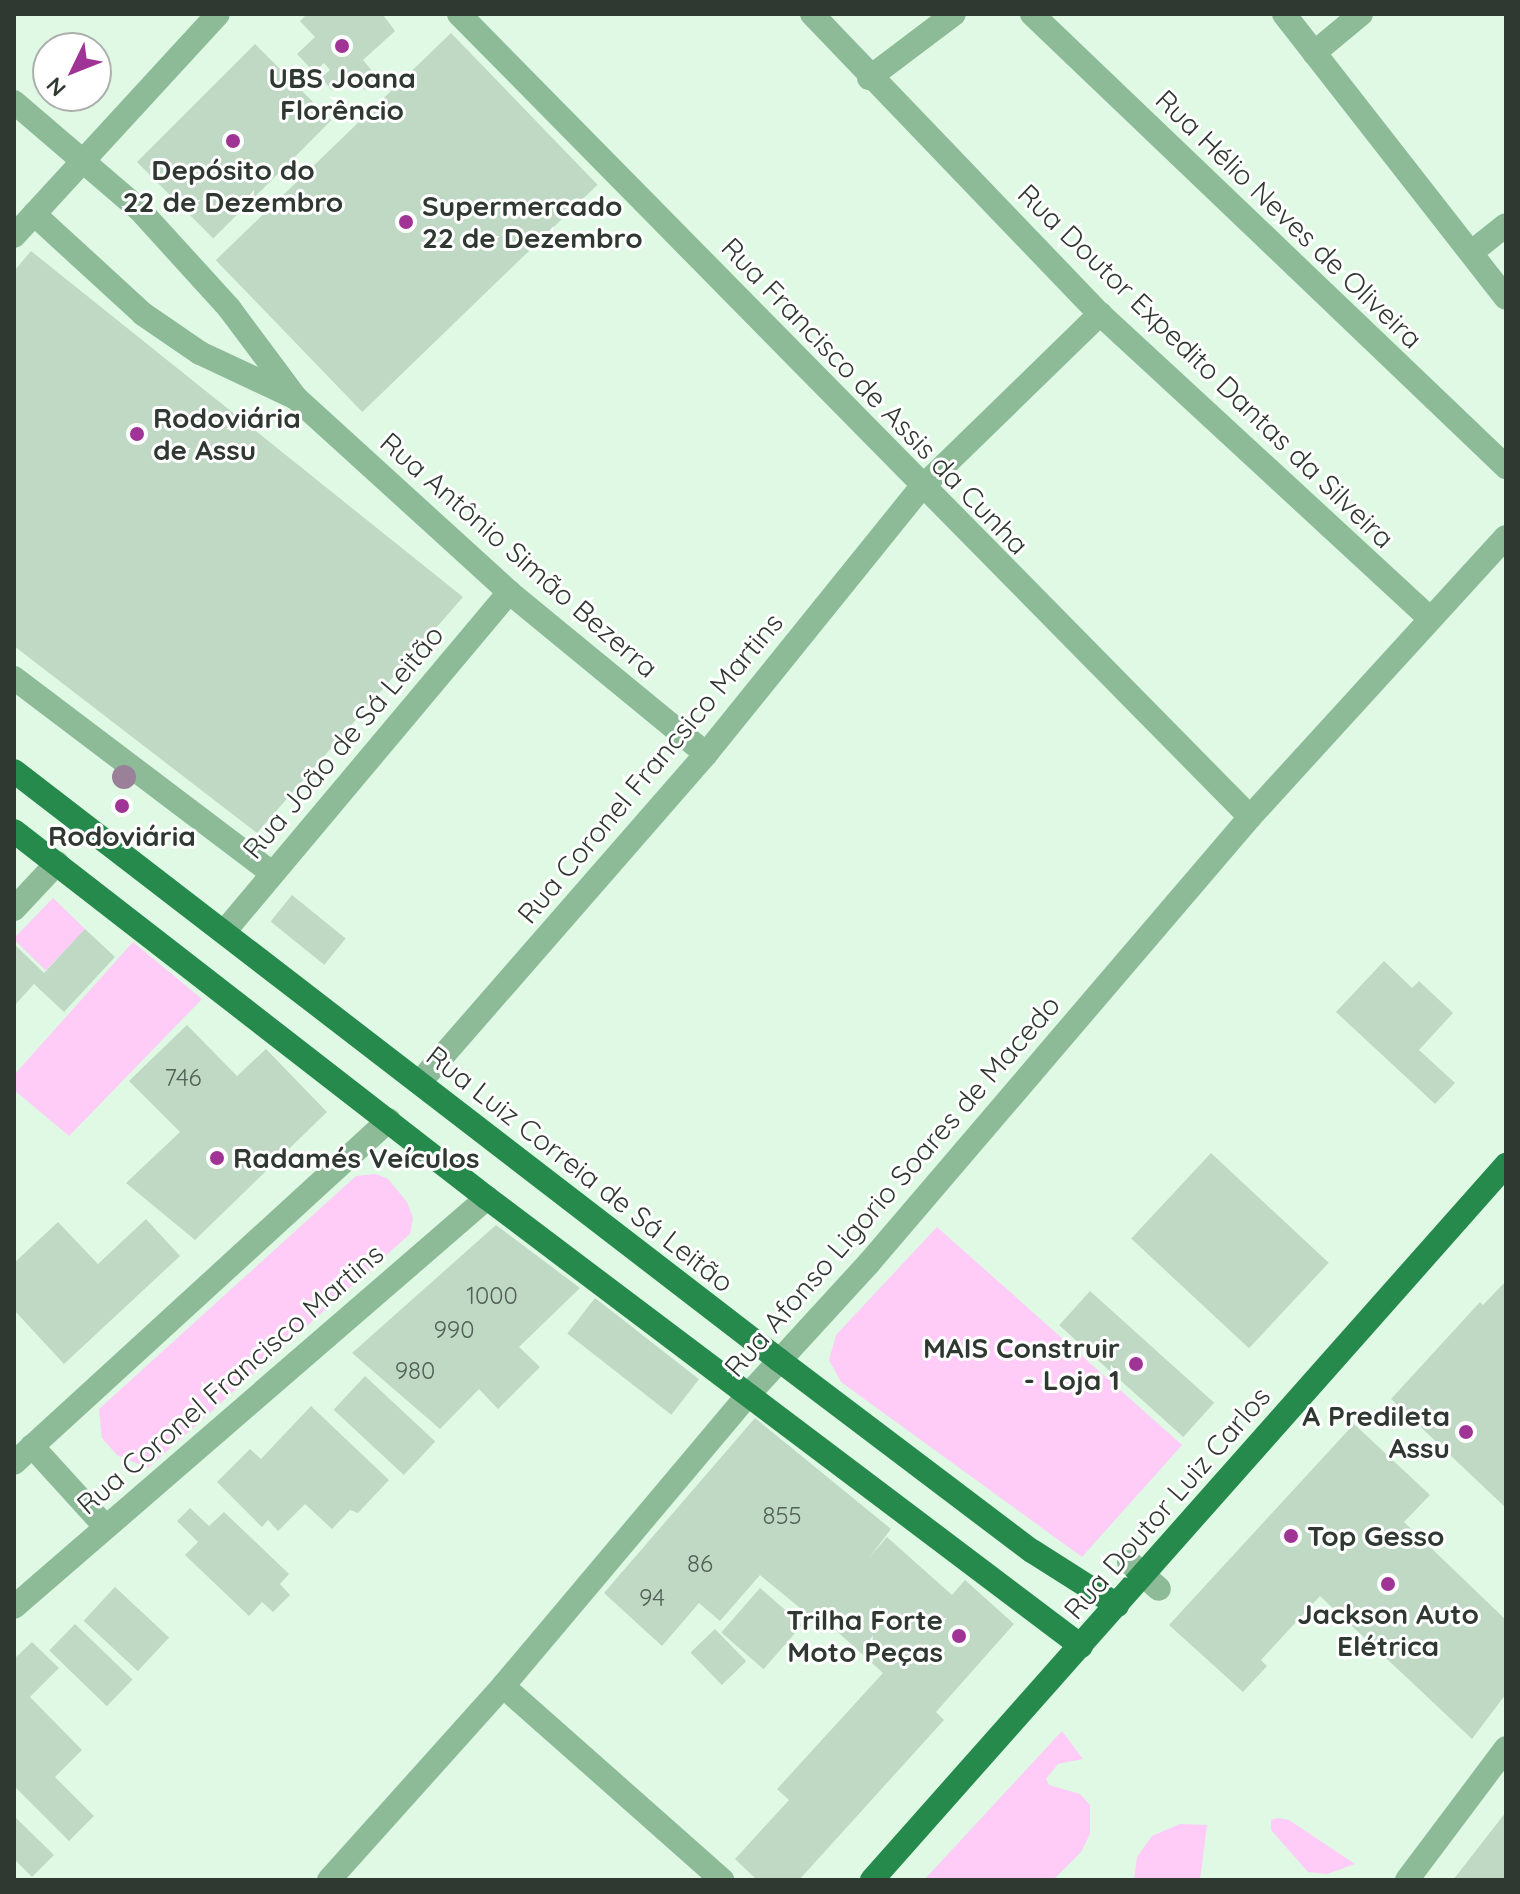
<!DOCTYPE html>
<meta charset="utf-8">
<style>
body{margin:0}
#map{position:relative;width:1520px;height:1894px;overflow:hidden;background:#dff9e4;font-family:Quicksand,sans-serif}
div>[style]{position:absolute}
.green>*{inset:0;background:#ffcbf7;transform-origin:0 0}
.building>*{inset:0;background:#bfd9c5;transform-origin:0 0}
.minor>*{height:24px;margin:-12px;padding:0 12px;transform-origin:12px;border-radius:12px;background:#8dbb98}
.major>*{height:24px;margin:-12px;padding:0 12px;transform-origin:12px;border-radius:12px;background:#268a4d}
.trees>*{width:24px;height:24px;margin:-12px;border-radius:50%;background:#9a8199}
.dots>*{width:22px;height:22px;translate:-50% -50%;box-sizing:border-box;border:4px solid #fff;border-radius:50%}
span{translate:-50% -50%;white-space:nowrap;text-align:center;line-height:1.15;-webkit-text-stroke:6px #fff;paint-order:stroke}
.number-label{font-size:24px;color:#536156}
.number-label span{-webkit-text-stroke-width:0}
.poi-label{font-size:28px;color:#2f3931;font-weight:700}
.left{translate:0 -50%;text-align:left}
.right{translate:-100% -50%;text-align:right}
.street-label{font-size:28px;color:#2f3931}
.frame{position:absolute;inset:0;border:16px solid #2f3931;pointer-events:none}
.north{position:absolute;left:32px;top:32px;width:80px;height:80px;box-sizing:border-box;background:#fff;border:2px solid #acb0ad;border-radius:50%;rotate:227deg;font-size:22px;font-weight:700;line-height:32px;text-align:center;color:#2f3931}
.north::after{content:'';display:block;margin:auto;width:28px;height:36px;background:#9f3496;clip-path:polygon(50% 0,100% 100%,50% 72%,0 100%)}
</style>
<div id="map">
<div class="green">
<i style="left:53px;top:898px;width:45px;height:57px;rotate:44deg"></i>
<i style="clip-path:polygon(133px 942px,202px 999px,69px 1136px,14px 1090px,14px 1075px)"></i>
<i style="clip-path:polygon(376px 1174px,388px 1179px,407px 1202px,413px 1218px,410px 1234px,148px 1468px,117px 1455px,102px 1438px,99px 1409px,356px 1176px)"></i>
<i style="clip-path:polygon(937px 1227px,1182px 1445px,1082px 1557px,841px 1382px,829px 1360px,836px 1335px)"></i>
<i style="clip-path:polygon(1062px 1731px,1083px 1759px,1058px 1764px,1046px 1779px,1049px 1785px,1080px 1794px,1090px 1805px,1090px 1834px,1081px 1852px,1053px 1880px,924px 1880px)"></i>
<i style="clip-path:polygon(1278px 1818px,1289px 1820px,1355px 1864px,1327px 1874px,1308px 1872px,1271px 1830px,1271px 1820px)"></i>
<i style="clip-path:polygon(1180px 1824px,1207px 1825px,1200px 1880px,1134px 1880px,1137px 1857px,1152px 1836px)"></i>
</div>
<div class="building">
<i style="clip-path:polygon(307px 14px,382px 14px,387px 20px,395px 31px,363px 60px,378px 78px,365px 90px,349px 74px,332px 90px,321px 78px,330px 70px,324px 63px,314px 72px,297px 54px,315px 37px,300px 21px)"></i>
<i style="left:451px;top:33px;width:211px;height:327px;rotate:46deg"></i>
<i style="left:255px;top:44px;width:108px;height:167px;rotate:45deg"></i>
<i style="clip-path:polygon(31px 251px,463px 597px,257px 833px,14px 646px,14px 271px)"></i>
<i style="left:292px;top:895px;width:69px;height:34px;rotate:39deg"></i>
<i style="clip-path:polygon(85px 929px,115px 957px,64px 1012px,34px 984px,14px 1006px,14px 944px,44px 973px)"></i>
<i style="clip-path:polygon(1384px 961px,1412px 988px,1419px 981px,1453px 1013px,1419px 1050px,1455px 1083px,1435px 1104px,1336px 1012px)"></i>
<i style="clip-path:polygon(187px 1025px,237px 1076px,266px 1049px,327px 1112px,195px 1240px,126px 1183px,180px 1132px,129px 1081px)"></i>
<i style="left:1211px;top:1153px;width:161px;height:117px;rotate:43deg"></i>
<i style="clip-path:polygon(146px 1219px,180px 1256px,64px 1364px,14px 1310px,14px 1263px,58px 1222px,98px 1264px)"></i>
<i style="clip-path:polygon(496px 1225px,580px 1288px,519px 1347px,540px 1367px,498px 1409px,479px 1389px,440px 1429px,352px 1353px)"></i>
<i style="clip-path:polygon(1506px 1281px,1506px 1508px,1391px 1399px,1480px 1302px,1483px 1305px)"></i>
<i style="left:1090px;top:1291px;width:167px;height:46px;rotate:42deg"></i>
<i style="left:595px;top:1298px;width:132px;height:45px;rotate:38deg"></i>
<i style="left:365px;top:1376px;width:96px;height:46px;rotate:43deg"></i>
<i style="clip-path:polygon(311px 1406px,389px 1480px,358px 1513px,350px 1510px,332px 1529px,305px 1504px,278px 1531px,268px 1520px,262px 1527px,217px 1482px,250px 1449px,261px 1459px)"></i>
<i style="clip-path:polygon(755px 1418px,891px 1529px,869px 1558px,887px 1537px,952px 1595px,965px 1580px,1014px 1624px,936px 1712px,944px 1720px,799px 1880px,757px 1880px,735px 1859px,789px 1800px,777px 1789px,883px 1673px,820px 1616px,816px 1621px,760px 1575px,720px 1621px,699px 1603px,662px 1646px,604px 1593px)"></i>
<i style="clip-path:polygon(1354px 1424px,1430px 1495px,1404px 1522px,1506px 1620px,1506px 1694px,1472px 1739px,1320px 1596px,1261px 1660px,1267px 1666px,1243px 1692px,1169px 1625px)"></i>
<i style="clip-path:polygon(190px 1508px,209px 1526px,224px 1512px,289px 1574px,280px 1584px,290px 1595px,273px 1612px,262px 1602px,249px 1616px,185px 1555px,198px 1542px,177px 1521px)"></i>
<i style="left:115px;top:1587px;width:74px;height:46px;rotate:43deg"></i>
<i style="left:760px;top:1588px;width:56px;height:59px;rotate:41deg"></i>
<i style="left:75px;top:1624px;width:80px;height:37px;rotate:44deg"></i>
<i style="left:715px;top:1629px;width:45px;height:34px;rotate:46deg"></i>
<i style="clip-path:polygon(32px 1642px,59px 1668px,30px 1697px,82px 1750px,55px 1777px,94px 1816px,69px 1841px,14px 1786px,14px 1659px)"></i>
<i style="clip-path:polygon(1506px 1812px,1506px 1880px,1453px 1880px)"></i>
<i style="clip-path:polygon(14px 1816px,54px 1855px,32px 1877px,14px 1859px)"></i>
</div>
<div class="minor">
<i style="left:459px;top:14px;width:1127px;rotate:45.43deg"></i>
<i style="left:812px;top:14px;width:416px;rotate:46.2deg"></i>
<i style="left:1100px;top:314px;width:448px;rotate:42.7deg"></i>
<i style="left:1032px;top:14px;width:656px;rotate:43.7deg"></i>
<i style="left:1284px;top:14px;width:360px;rotate:52deg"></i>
<i style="left:1314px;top:53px;width:61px;rotate:-39.7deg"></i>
<i style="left:869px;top:78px;width:106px;rotate:-37deg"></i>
<i style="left:14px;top:102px;width:165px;rotate:40.6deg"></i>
<i style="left:139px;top:209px;width:134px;rotate:47.7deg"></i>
<i style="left:229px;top:308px;width:112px;rotate:53.3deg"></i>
<i style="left:296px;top:398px;width:288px;rotate:42.3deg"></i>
<i style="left:509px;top:592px;width:255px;rotate:39.4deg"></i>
<i style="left:34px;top:214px;width:148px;rotate:42.5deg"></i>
<i style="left:143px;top:314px;width:69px;rotate:34.4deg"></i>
<i style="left:200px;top:353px;width:104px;rotate:25.1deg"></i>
<i style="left:14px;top:236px;width:301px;rotate:-47.4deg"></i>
<i style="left:1472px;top:252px;width:43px;rotate:-38.5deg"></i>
<i style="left:14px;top:678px;width:323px;rotate:37.1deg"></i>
<i style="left:14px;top:909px;width:63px;rotate:-46.9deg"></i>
<i style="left:224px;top:932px;width:444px;rotate:-50deg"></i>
<i style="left:420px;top:1082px;width:435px;rotate:-48.9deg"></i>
<i style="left:706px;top:754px;width:342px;rotate:-51.1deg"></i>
<i style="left:921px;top:488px;width:250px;rotate:-44.2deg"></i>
<i style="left:32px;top:1446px;width:107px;rotate:47.7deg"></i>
<i style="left:14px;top:1463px;width:508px;rotate:-42.45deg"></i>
<i style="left:1129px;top:1562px;width:40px;rotate:42deg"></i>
<i style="left:14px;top:1607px;width:625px;rotate:-40.85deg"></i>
<i style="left:503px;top:1686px;width:293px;rotate:41.5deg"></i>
<i style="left:329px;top:1880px;width:261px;rotate:-48.1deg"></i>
<i style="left:503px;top:1686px;width:380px;rotate:-49.9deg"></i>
<i style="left:748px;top:1395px;width:179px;rotate:-47.5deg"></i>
<i style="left:869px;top:1263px;width:587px;rotate:-49.49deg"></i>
<i style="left:1250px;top:817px;width:379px;rotate:-47.6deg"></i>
<i style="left:1407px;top:1880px;width:165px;rotate:-53.1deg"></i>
</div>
<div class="major">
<i style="left:14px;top:771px;width:965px;rotate:37.59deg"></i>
<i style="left:779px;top:1360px;width:317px;rotate:37.1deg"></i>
<i style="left:1032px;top:1551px;width:101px;rotate:32.4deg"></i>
<i style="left:14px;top:831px;width:599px;rotate:37.81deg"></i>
<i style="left:487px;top:1198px;width:744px;rotate:37.02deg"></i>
<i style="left:872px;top:1880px;width:956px;rotate:-48.44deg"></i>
</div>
<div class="trees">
<i style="left:124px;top:777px"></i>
</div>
<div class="dots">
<i style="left:342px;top:46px;background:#9f3496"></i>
<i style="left:233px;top:141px;background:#9f3496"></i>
<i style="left:406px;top:222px;background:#9f3496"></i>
<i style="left:137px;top:434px;background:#9f3496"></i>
<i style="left:122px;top:806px;background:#9f3496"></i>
<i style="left:217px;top:1158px;background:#9f3496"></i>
<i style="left:1136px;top:1364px;background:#9f3496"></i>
<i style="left:1466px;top:1432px;background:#9f3496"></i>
<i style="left:1291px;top:1536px;background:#9f3496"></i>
<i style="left:1388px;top:1584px;background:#9f3496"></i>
<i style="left:959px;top:1636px;background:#9f3496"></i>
</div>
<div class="number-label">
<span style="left:183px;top:1078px">746</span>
<span style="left:492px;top:1296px">1000</span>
<span style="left:454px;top:1330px">990</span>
<span style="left:415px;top:1371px">980</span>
<span style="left:782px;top:1516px">855</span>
<span style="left:700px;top:1564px">86</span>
<span style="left:652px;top:1598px">94</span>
</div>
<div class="poi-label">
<span style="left:342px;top:94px">UBS Joana<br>Florêncio</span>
<span style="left:233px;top:186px">Depósito do<br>22 de Dezembro</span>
<span class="left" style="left:422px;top:222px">Supermercado<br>22 de Dezembro</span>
<span class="left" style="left:153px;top:434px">Rodoviária<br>de Assu</span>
<span style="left:122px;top:836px">Rodoviária</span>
<span class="left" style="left:233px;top:1158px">Radamés Veículos</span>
<span class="right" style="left:1120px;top:1364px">MAIS Construir<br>- Loja 1</span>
<span class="right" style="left:1450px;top:1432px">A Predileta<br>Assu</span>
<span class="left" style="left:1307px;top:1536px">Top Gesso</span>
<span style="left:1388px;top:1630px">Jackson Auto<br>Elétrica</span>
<span class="right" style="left:943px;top:1636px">Trilha Forte<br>Moto Peças</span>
</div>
<div class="street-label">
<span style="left:1289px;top:219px;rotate:44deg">Rua Hélio Neves de Oliveira</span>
<span style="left:1206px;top:366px;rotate:44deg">Rua Doutor Expedito Dantas da Silveira</span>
<span style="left:875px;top:396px;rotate:46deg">Rua Francisco de Assis da Cunha</span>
<span style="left:519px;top:555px;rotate:41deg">Rua Antônio Simão Bezerra</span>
<span style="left:343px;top:742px;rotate:-50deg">Rua João de Sá Leitão</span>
<span style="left:650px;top:768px;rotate:-50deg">Rua Coronel Francsico Martins</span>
<span style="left:580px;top:1169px;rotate:38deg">Rua Luiz Correia de Sá Leitão</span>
<span style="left:892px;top:1186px;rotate:-49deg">Rua Afonso Ligorio Soares de Macedo</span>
<span style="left:230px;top:1379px;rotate:-41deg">Rua Coronel Francisco Martins</span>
<span style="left:1167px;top:1503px;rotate:-49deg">Rua Doutor Luiz Carlos</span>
</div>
<div class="frame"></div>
<div class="north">N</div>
</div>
